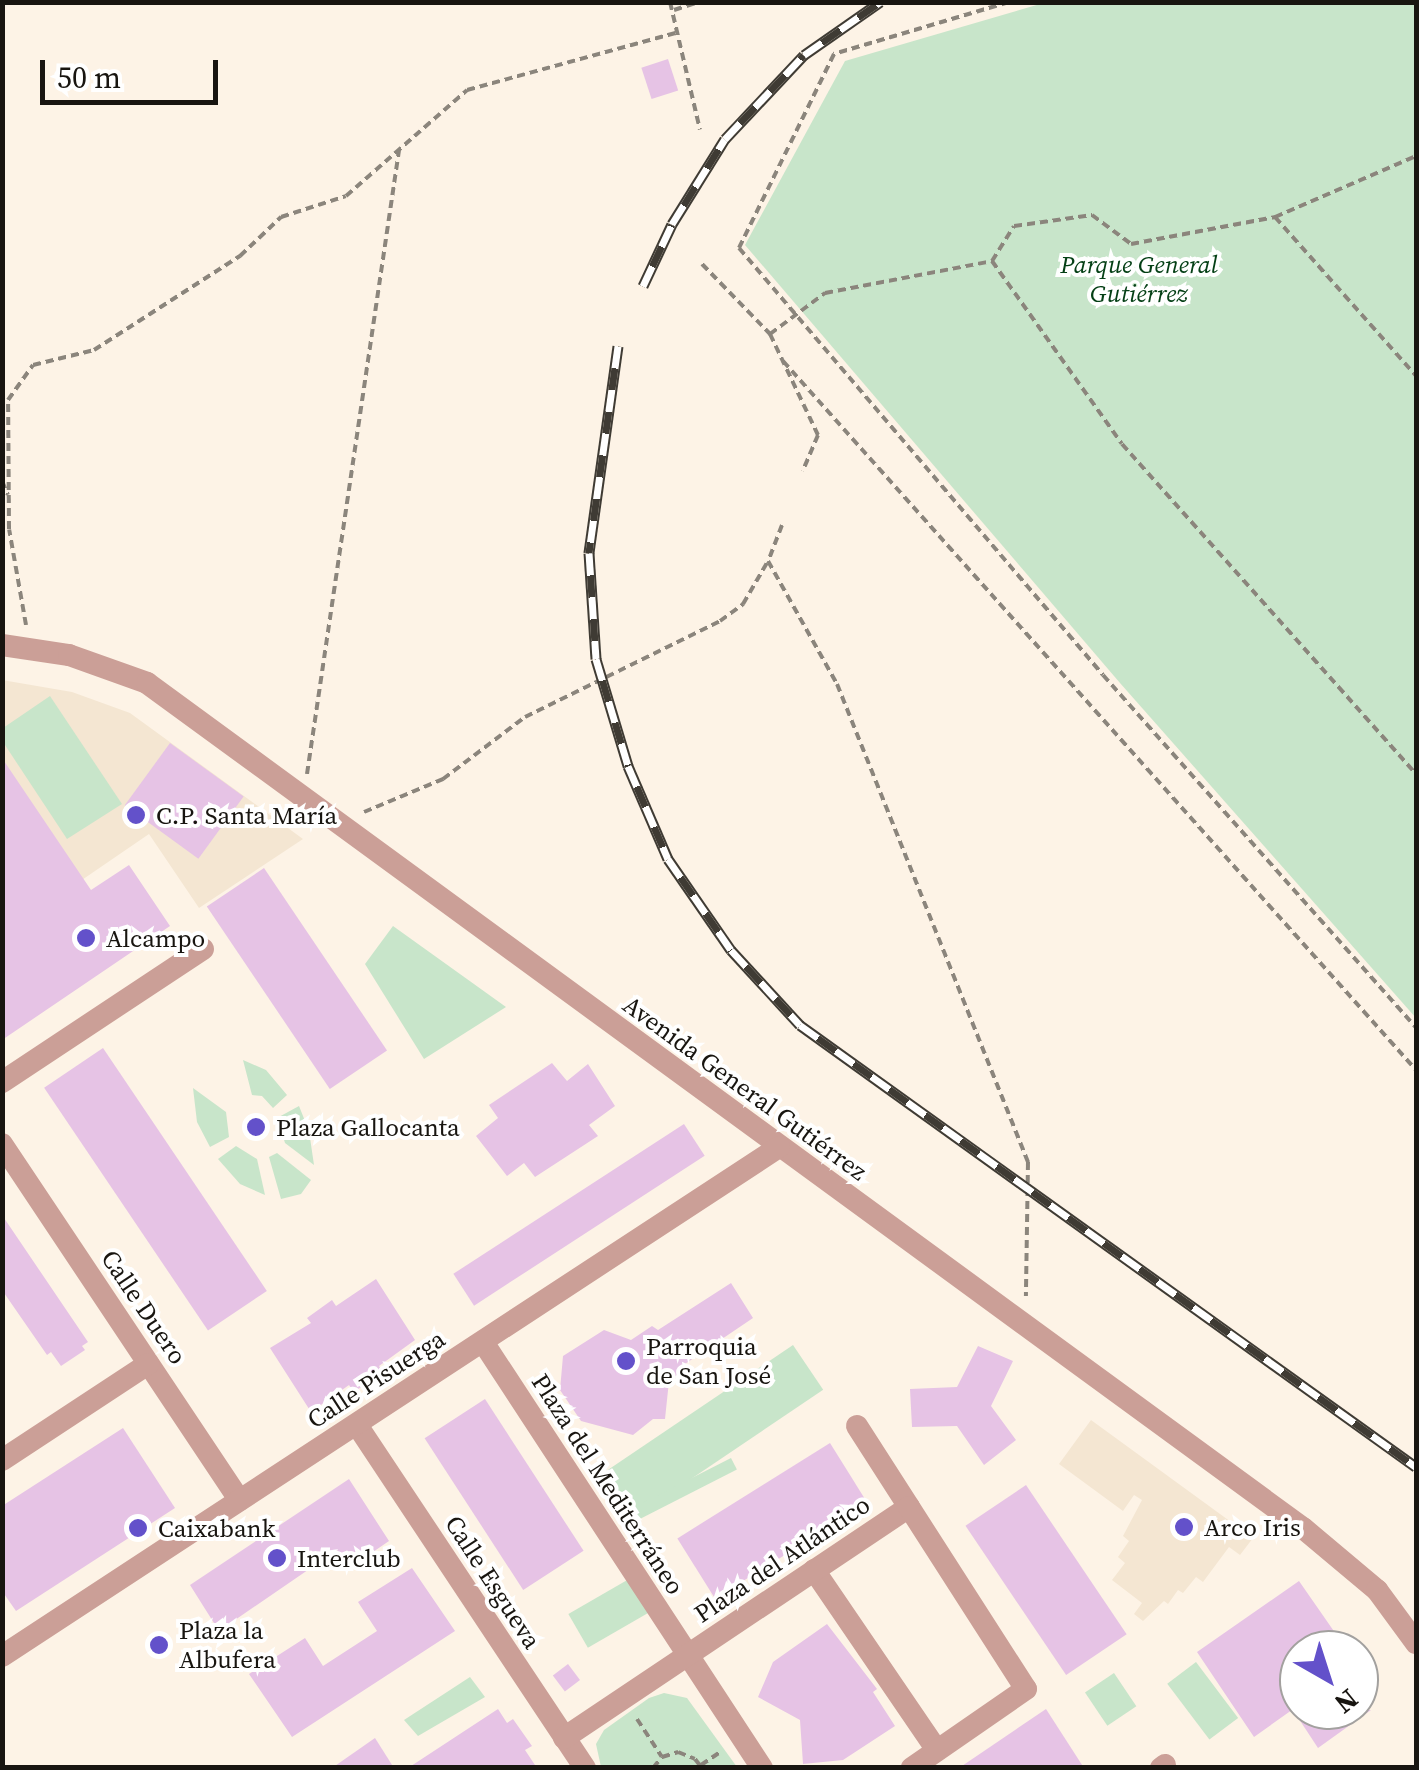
<!DOCTYPE html>
<meta charset="utf-8">
<style>
body{margin:0}
#map{position:relative;width:1419px;height:1770px;overflow:hidden;background:#fdf3e6;font-family:"Source Serif 4",serif}
div>[style]{position:absolute}
.built>*{inset:0;background:#f4e6d2}
.green>*{inset:0;background:#c8e5ca;transform-origin:0 0}
.building>*{inset:0;background:#e6c3e5;transform-origin:0 0}
.path>*{height:4px;margin-top:-2px;transform-origin:0;background:repeating-linear-gradient(90deg,#8b857c 0 8px,transparent 0 13px)}
.street>*{height:22px;margin:-11px;padding:0 11px;transform-origin:11px;border-radius:11px;background:#cb9f97}
.rail>*{height:11px;margin-top:-5.5px;transform-origin:0;background:repeating-linear-gradient(90deg,#fff 0 22px,#3f3b34 0 44px);box-sizing:border-box;border-block:2px solid #3f3b34}
.dots>*{width:28px;height:28px;translate:-50% -50%;box-sizing:border-box;border:5px solid #fff;border-radius:50%}
span{translate:-50% -50%;white-space:nowrap;text-align:center;line-height:1.15;-webkit-text-stroke:8px #fff;paint-order:stroke}
.park-label{font-size:25px;color:#054016;font-style:italic}
.poi-label{font-size:25px;color:#181510}
.left{translate:0 -50%;text-align:left}
.street-label{font-size:25px;color:#181510}
.frame{position:absolute;inset:0;border:5px solid #181510;pointer-events:none}
.north{position:absolute;left:1279px;top:1630px;width:100px;height:100px;box-sizing:border-box;background:#fff;border:2px solid #a3a19f;border-radius:50%;rotate:141deg;font-size:28px;font-weight:700;line-height:40px;text-align:center;color:#181510}
.north::after{content:'';display:block;margin:auto;width:35px;height:45px;background:#6351ca;clip-path:polygon(50% 0,100% 100%,50% 72%,0 100%)}
.scale{position:absolute;left:40px;top:60px;width:178px;height:45px;box-sizing:border-box;border:5px solid #181510;border-top:0;padding-left:12px;font-size:30px;line-height:35px;white-space:nowrap;color:#181510;-webkit-text-stroke:8px #fff;paint-order:stroke}
</style>
<div id="map">
<div class="built">
<i style="clip-path:polygon(2px 680px,72px 692px,130px 713px,303px 839px,199px 908px,149px 834px,3px 934px)"></i>
<i style="clip-path:polygon(1091px 1420px,1253px 1538px,1240px 1555px,1229px 1547px,1203px 1582px,1196px 1577px,1183px 1593px,1178px 1590px,1168px 1604px,1164px 1601px,1143px 1621px,1134px 1614px,1142px 1603px,1112px 1580px,1125px 1563px,1118px 1557px,1129px 1541px,1123px 1536px,1142px 1500px,1134px 1495px,1123px 1511px,1059px 1464px)"></i>
</div>
<div class="green">
<i style="clip-path:polygon(1047px 2px,1416px 3px,1416px 1018px,1120px 683px,745px 245px,845px 61px)"></i>
<i style="clip-path:polygon(50px 696px,122px 804px,67px 839px,3px 742px,3px 728px)"></i>
<i style="clip-path:polygon(393px 926px,506px 1007px,424px 1059px,365px 964px)"></i>
<i style="clip-path:polygon(243px 1060px,266px 1070px,287px 1095px,273px 1108px,262px 1096px,252px 1095px)"></i>
<i style="clip-path:polygon(193px 1088px,226px 1112px,229px 1137px,210px 1147px,197px 1122px)"></i>
<i style="clip-path:polygon(299px 1106px,309px 1131px,314px 1165px,285px 1143px,277px 1118px)"></i>
<i style="clip-path:polygon(236px 1146px,257px 1159px,265px 1195px,240px 1184px,218px 1159px)"></i>
<i style="clip-path:polygon(277px 1153px,311px 1180px,301px 1194px,281px 1199px,269px 1157px)"></i>
<i style="left:793px;top:1345px;width:54px;height:227px;rotate:56deg"></i>
<i style="left:731px;top:1458px;width:13px;height:125px;rotate:63deg"></i>
<i style="left:629px;top:1579px;width:39px;height:70px;rotate:60deg"></i>
<i style="left:1196px;top:1662px;width:70px;height:36px;rotate:53deg"></i>
<i style="left:1114px;top:1673px;width:40px;height:35px;rotate:56deg"></i>
<i style="clip-path:polygon(470px 1677px,485px 1697px,418px 1736px,404px 1720px)"></i>
<i style="clip-path:polygon(664px 1693px,687px 1698px,737px 1767px,601px 1767px,596px 1744px,604px 1730px,649px 1698px)"></i>
</div>
<div class="building">
<i style="left:668px;top:59px;width:33px;height:28px;rotate:72deg"></i>
<i style="left:170px;top:743px;width:91px;height:77px;rotate:36deg"></i>
<i style="clip-path:polygon(2px 758px,91px 890px,129px 865px,170px 926px,2px 1040px)"></i>
<i style="left:264px;top:868px;width:220px;height:69px;rotate:56deg"></i>
<i style="left:103px;top:1048px;width:293px;height:71px;rotate:56deg"></i>
<i style="clip-path:polygon(552px 1063px,567px 1081px,588px 1064px,615px 1106px,589px 1125px,598px 1136px,535px 1177px,524px 1163px,507px 1176px,476px 1136px,498px 1118px,489px 1105px)"></i>
<i style="left:684px;top:1124px;width:38px;height:275px;rotate:57deg"></i>
<i style="clip-path:polygon(2px 1215px,88px 1342px,82px 1346px,85px 1350px,61px 1366px,51px 1352px,47px 1355px,2px 1290px)"></i>
<i style="clip-path:polygon(376px 1279px,415px 1340px,379px 1366px,383px 1372px,354px 1392px,349px 1385px,311px 1412px,270px 1348px,311px 1323px,307px 1318px,332px 1300px,336px 1306px)"></i>
<i style="clip-path:polygon(731px 1283px,753px 1318px,682px 1366px,684px 1370px,669px 1381px,665px 1419px,653px 1419px,633px 1435px,581px 1421px,560px 1390px,563px 1356px,604px 1330px,631px 1340px,652px 1326px,658px 1330px)"></i>
<i style="clip-path:polygon(978px 1346px,1013px 1361px,991px 1406px,1016px 1440px,984px 1465px,957px 1426px,912px 1427px,910px 1389px,957px 1387px)"></i>
<i style="left:485px;top:1399px;width:181px;height:72px;rotate:57deg"></i>
<i style="clip-path:polygon(123px 1428px,175px 1508px,16px 1611px,2px 1591px,2px 1506px)"></i>
<i style="left:830px;top:1443px;width:71px;height:180px;rotate:58deg"></i>
<i style="clip-path:polygon(349px 1479px,389px 1541px,351px 1567px,337px 1550px,219px 1631px,190px 1585px)"></i>
<i style="left:1026px;top:1485px;width:180px;height:73px;rotate:56deg"></i>
<i style="clip-path:polygon(412px 1568px,455px 1631px,292px 1737px,249px 1674px,305px 1638px,323px 1666px,377px 1631px,358px 1602px)"></i>
<i style="clip-path:polygon(1299px 1581px,1347px 1650px,1299px 1650px,1299px 1705px,1254px 1737px,1197px 1652px)"></i>
<i style="clip-path:polygon(827px 1624px,877px 1689px,873px 1692px,895px 1726px,843px 1760px,803px 1764px,800px 1720px,758px 1697px,773px 1662px)"></i>
<i style="left:568px;top:1664px;width:20px;height:19px;rotate:53deg"></i>
<i style="clip-path:polygon(498px 1709px,507px 1723px,513px 1719px,532px 1746px,525px 1750px,537px 1768px,408px 1768px)"></i>
<i style="clip-path:polygon(1046px 1709px,1084px 1768px,959px 1768px)"></i>
<i style="clip-path:polygon(1293px 1710px,1371px 1710px,1318px 1748px)"></i>
<i style="clip-path:polygon(375px 1738px,394px 1768px,332px 1768px)"></i>
</div>
<div class="path">
<i style="left:670px;top:2px;width:131px;rotate:76.8deg"></i>
<i style="left:1009px;top:2px;width:183px;rotate:163.5deg"></i>
<i style="left:834px;top:54px;width:216px;rotate:116.1deg"></i>
<i style="left:739px;top:248px;width:561px;rotate:49.55deg"></i>
<i style="left:1103px;top:675px;width:472px;rotate:48.4deg"></i>
<i style="left:674px;top:10px;width:25px;rotate:-18deg"></i>
<i style="left:1275px;top:217px;width:154px;rotate:-23.4deg"></i>
<i style="left:992px;top:261px;width:224px;rotate:54.6deg"></i>
<i style="left:1122px;top:444px;width:442px;rotate:48.3deg"></i>
<i style="left:702px;top:264px;width:98px;rotate:45.8deg"></i>
<i style="left:770px;top:334px;width:112px;rotate:64.6deg"></i>
<i style="left:818px;top:435px;width:39px;rotate:113deg"></i>
<i style="left:770px;top:334px;width:69px;rotate:-36.7deg"></i>
<i style="left:825px;top:293px;width:170px;rotate:-10.8deg"></i>
<i style="left:992px;top:261px;width:41px;rotate:-57.8deg"></i>
<i style="left:1014px;top:226px;width:79px;rotate:-8deg"></i>
<i style="left:1092px;top:215px;width:49px;rotate:36.6deg"></i>
<i style="left:1131px;top:244px;width:147px;rotate:-10.6deg"></i>
<i style="left:1275px;top:217px;width:213px;rotate:48.4deg"></i>
<i style="left:783px;top:361px;width:950px;rotate:48.24deg"></i>
<i style="left:2px;top:481px;width:15px;rotate:67deg"></i>
<i style="left:782px;top:525px;width:39px;rotate:111deg"></i>
<i style="left:768px;top:561px;width:141px;rotate:60.7deg"></i>
<i style="left:837px;top:684px;width:515px;rotate:68.22deg"></i>
<i style="left:1028px;top:1162px;width:134px;rotate:90.9deg"></i>
<i style="left:26px;top:625px;width:97px;rotate:-100deg"></i>
<i style="left:9px;top:529px;width:129px;rotate:-90.4deg"></i>
<i style="left:8px;top:400px;width:43px;rotate:-54.5deg"></i>
<i style="left:33px;top:365px;width:63px;rotate:-13.8deg"></i>
<i style="left:94px;top:350px;width:174px;rotate:-32.8deg"></i>
<i style="left:240px;top:256px;width:57px;rotate:-43.6deg"></i>
<i style="left:281px;top:217px;width:68px;rotate:-17.9deg"></i>
<i style="left:346px;top:196px;width:161px;rotate:-41.2deg"></i>
<i style="left:467px;top:90px;width:217px;rotate:-15.3deg"></i>
<i style="left:307px;top:774px;width:631px;rotate:-81.61deg"></i>
<i style="left:364px;top:812px;width:86px;rotate:-22.7deg"></i>
<i style="left:443px;top:779px;width:103px;rotate:-37.1deg"></i>
<i style="left:525px;top:717px;width:217px;rotate:-26.2deg"></i>
<i style="left:720px;top:621px;width:29px;rotate:-36deg"></i>
<i style="left:743px;top:604px;width:50px;rotate:-59.8deg"></i>
<i style="left:637px;top:1719px;width:45px;rotate:56.7deg"></i>
<i style="left:701px;top:1765px;width:25px;rotate:-34deg"></i>
<i style="left:653px;top:1768px;width:14px;rotate:-51deg"></i>
<i style="left:662px;top:1757px;width:17px;rotate:-17deg"></i>
<i style="left:678px;top:1752px;width:18px;rotate:22deg"></i>
<i style="left:695px;top:1759px;width:11px;rotate:52deg"></i>
</div>
<div class="street">
<i style="left:2px;top:645px;width:68px;rotate:8.5deg"></i>
<i style="left:69px;top:655px;width:83px;rotate:19.7deg"></i>
<i style="left:147px;top:683px;width:1432px;rotate:36.17deg"></i>
<i style="left:1303px;top:1528px;width:97px;rotate:40deg"></i>
<i style="left:1377px;top:1590px;width:66px;rotate:53.7deg"></i>
<i style="left:2px;top:1082px;width:241px;rotate:-33.5deg"></i>
<i style="left:2px;top:1144px;width:428px;rotate:56.3deg"></i>
<i style="left:483px;top:1342px;width:509px;rotate:56.78deg"></i>
<i style="left:357px;top:1425px;width:412px;rotate:56.4deg"></i>
<i style="left:857px;top:1426px;width:96px;rotate:57.3deg"></i>
<i style="left:2px;top:1460px;width:175px;rotate:-33.3deg"></i>
<i style="left:814px;top:1570px;width:218px;rotate:55.7deg"></i>
<i style="left:2px;top:1656px;width:929px;rotate:-33.23deg"></i>
<i style="left:564px;top:1738px;width:415px;rotate:-33.8deg"></i>
<i style="left:909px;top:1507px;width:216px;rotate:57.3deg"></i>
<i style="left:1026px;top:1689px;width:139px;rotate:145.3deg"></i>
<i style="left:1161px;top:1768px;width:5px;rotate:-37deg"></i>
</div>
<div class="rail">
<i style="left:643px;top:286px;width:68px;rotate:-64.9deg"></i>
<i style="left:672px;top:224px;width:100px;rotate:-58.1deg"></i>
<i style="left:725px;top:139px;width:115px;rotate:-46.8deg"></i>
<i style="left:804px;top:55px;width:93px;rotate:-34.9deg"></i>
<i style="left:618px;top:346px;width:209px;rotate:98deg"></i>
<i style="left:589px;top:553px;width:106px;rotate:86.2deg"></i>
<i style="left:596px;top:659px;width:112px;rotate:73.3deg"></i>
<i style="left:628px;top:766px;width:101px;rotate:66.7deg"></i>
<i style="left:668px;top:859px;width:111px;rotate:55.3deg"></i>
<i style="left:731px;top:950px;width:102px;rotate:47.4deg"></i>
<i style="left:800px;top:1025px;width:758px;rotate:35.66deg"></i>
</div>
<div class="dots">
<i style="left:136px;top:815px;background:#6351ca"></i>
<i style="left:86px;top:938px;background:#6351ca"></i>
<i style="left:256px;top:1127px;background:#6351ca"></i>
<i style="left:626px;top:1361px;background:#6351ca"></i>
<i style="left:1184px;top:1527px;background:#6351ca"></i>
<i style="left:138px;top:1528px;background:#6351ca"></i>
<i style="left:277px;top:1558px;background:#6351ca"></i>
<i style="left:159px;top:1645px;background:#6351ca"></i>
</div>
<div class="park-label">
<span style="left:1139px;top:279px">Parque General<br>Gutiérrez</span>
</div>
<div class="poi-label">
<span class="left" style="left:156px;top:815px">C.P. Santa María</span>
<span class="left" style="left:106px;top:938px">Alcampo</span>
<span class="left" style="left:276px;top:1127px">Plaza Gallocanta</span>
<span class="left" style="left:646px;top:1361px">Parroquia<br>de San José</span>
<span class="left" style="left:1204px;top:1527px">Arco Iris</span>
<span class="left" style="left:158px;top:1528px">Caixabank</span>
<span class="left" style="left:297px;top:1558px">Interclub</span>
<span class="left" style="left:179px;top:1645px">Plaza la<br>Albufera</span>
</div>
<div class="street-label">
<span style="left:745px;top:1088px;rotate:36deg">Avenida General Gutiérrez</span>
<span style="left:144px;top:1307px;rotate:56deg">Calle Duero</span>
<span style="left:376px;top:1379px;rotate:-33deg">Calle Pisuerga</span>
<span style="left:608px;top:1484px;rotate:57deg">Plaza del Mediterráneo</span>
<span style="left:782px;top:1559px;rotate:-34deg">Plaza del Atlántico</span>
<span style="left:493px;top:1582px;rotate:57deg">Calle Esgueva</span>
</div>
<div class="frame"></div>
<div class="north">N</div>
<div class="scale">50 m</div>
</div>
